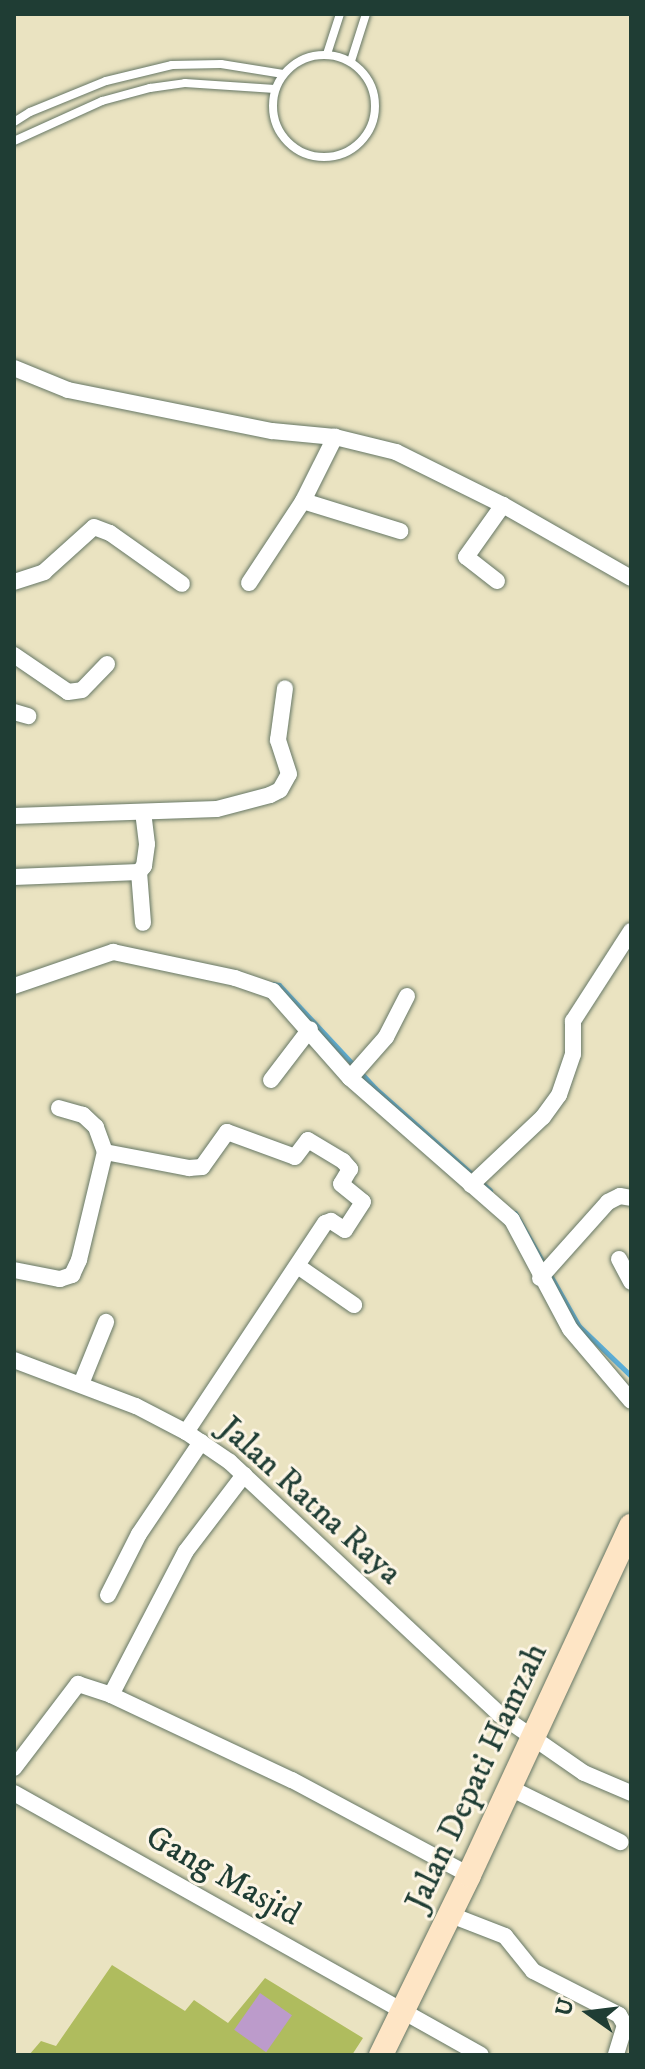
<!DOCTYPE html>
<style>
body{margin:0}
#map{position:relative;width:645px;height:2069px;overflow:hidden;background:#eae3c1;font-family:"IM FELL DW Pica",serif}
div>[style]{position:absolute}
.green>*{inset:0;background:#afbc5e}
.stream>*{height:5px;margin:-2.5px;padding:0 2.5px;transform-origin:2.5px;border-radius:2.5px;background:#5caed7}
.building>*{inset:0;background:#bc9bcb;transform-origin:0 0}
.roads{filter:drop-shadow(0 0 2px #667765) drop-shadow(0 0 2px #667765)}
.lane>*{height:8px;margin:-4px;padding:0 4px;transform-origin:4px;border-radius:4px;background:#fff}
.lane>.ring{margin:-4px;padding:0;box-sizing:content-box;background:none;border:8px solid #fff;border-radius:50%}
.street>*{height:16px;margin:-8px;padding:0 8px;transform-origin:8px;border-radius:8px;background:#fff}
.secondary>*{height:24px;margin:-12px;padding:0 12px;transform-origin:12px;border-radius:12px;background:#fee5c5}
span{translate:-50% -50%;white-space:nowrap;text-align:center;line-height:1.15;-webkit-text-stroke:6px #fcf5e5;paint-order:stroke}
.street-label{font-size:34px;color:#1f3d34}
.frame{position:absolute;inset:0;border:16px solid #1f3d34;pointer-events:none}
.north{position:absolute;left:549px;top:1973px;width:80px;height:80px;-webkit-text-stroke:6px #fcf5e5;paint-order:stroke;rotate:284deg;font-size:22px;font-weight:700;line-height:32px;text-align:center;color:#1f3d34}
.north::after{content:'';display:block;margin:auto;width:28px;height:36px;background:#1f3d34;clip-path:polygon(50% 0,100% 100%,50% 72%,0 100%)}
</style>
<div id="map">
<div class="green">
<i style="clip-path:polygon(112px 1965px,185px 2011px,194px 2000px,228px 2023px,265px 1978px,363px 2038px,352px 2055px,29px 2055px,41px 2041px,56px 2046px)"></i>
</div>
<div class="stream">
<i style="left:273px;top:984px;width:6px;rotate:9deg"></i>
<i style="left:279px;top:985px;width:141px;rotate:47deg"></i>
<i style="left:375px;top:1088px;width:154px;rotate:41.6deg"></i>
<i style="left:515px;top:1213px;width:130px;rotate:60.5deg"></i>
<i style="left:579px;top:1326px;width:72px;rotate:43.9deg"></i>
</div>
<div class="building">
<i style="left:260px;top:1993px;width:39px;height:45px;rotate:35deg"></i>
</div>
<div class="roads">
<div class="lane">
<i style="left:327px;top:54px;width:42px;rotate:-72deg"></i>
<i class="ring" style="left:273px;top:55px;width:94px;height:94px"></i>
<i style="left:351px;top:61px;width:49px;rotate:-72.3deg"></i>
<i style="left:14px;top:122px;width:19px;rotate:-32deg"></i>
<i style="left:30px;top:112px;width:82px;rotate:-22.2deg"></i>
<i style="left:106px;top:81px;width:68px;rotate:-13.6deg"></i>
<i style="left:172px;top:65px;width:49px;rotate:-1.2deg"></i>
<i style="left:221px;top:64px;width:63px;rotate:9.2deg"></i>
<i style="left:14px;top:141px;width:97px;rotate:-24.4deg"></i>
<i style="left:102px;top:101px;width:50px;rotate:-15.2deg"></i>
<i style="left:150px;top:88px;width:35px;rotate:-8deg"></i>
<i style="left:185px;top:83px;width:90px;rotate:3.8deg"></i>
</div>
<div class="street">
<i style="left:14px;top:368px;width:58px;rotate:22.2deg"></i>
<i style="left:68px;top:390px;width:208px;rotate:11.4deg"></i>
<i style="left:272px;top:431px;width:63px;rotate:5.4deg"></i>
<i style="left:335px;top:437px;width:63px;rotate:13.8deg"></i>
<i style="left:396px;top:452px;width:119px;rotate:26.4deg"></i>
<i style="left:503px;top:505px;width:147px;rotate:29.7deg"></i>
<i style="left:303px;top:501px;width:102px;rotate:17.2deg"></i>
<i style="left:497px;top:581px;width:39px;rotate:-142deg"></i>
<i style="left:466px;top:557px;width:64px;rotate:-54.6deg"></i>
<i style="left:14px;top:582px;width:32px;rotate:-18deg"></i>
<i style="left:44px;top:572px;width:67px;rotate:-42deg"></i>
<i style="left:94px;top:527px;width:17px;rotate:21deg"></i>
<i style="left:110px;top:533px;width:88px;rotate:35.3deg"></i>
<i style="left:249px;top:583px;width:98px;rotate:-56.6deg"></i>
<i style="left:303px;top:501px;width:72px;rotate:-63.4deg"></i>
<i style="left:14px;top:655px;width:65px;rotate:34.4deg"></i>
<i style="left:68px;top:692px;width:14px;rotate:-8deg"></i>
<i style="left:82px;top:690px;width:36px;rotate:-46deg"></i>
<i style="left:14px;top:712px;width:15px;rotate:16deg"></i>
<i style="left:14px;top:816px;width:203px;rotate:-2deg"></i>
<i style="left:217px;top:809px;width:55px;rotate:-14.8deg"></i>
<i style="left:270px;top:795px;width:11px;rotate:-27deg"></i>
<i style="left:280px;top:790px;width:18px;rotate:-61deg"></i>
<i style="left:289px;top:774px;width:36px;rotate:-108deg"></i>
<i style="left:278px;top:740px;width:52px;rotate:-82.3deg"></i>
<i style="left:139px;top:872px;width:51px;rotate:85.5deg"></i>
<i style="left:14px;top:877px;width:125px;rotate:-2.3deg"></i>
<i style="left:139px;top:872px;width:8px;rotate:-50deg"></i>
<i style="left:144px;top:866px;width:22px;rotate:-82deg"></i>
<i style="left:147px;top:844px;width:32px;rotate:-97deg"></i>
<i style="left:14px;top:986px;width:105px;rotate:-19deg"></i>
<i style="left:113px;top:952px;width:125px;rotate:12deg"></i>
<i style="left:235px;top:978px;width:40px;rotate:18.9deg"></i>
<i style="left:273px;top:991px;width:116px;rotate:48.5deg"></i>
<i style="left:350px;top:1078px;width:215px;rotate:41.2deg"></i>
<i style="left:512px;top:1220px;width:123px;rotate:62deg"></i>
<i style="left:570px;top:1329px;width:94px;rotate:49.7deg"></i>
<i style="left:350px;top:1078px;width:55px;rotate:-48.7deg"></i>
<i style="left:386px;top:1037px;width:46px;rotate:-62.9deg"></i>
<i style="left:271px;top:1080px;width:64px;rotate:-52.6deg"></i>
<i style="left:105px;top:1152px;width:86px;rotate:10.8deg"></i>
<i style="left:189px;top:1168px;width:13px;rotate:-4deg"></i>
<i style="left:202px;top:1167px;width:43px;rotate:-54.5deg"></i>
<i style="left:227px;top:1132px;width:72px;rotate:20.2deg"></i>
<i style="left:295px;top:1157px;width:21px;rotate:-53deg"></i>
<i style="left:308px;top:1140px;width:41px;rotate:31deg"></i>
<i style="left:343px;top:1161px;width:11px;rotate:49deg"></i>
<i style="left:350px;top:1169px;width:17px;rotate:121deg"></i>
<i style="left:341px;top:1184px;width:28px;rotate:39deg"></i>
<i style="left:363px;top:1202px;width:33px;rotate:123deg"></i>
<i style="left:345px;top:1230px;width:17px;rotate:-147deg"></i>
<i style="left:331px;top:1221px;width:6px;rotate:162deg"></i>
<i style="left:325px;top:1223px;width:251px;rotate:123.6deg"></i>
<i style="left:471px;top:1185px;width:99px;rotate:-43.4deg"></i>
<i style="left:543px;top:1117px;width:27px;rotate:-54deg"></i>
<i style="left:559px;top:1095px;width:43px;rotate:-71.1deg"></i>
<i style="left:573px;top:1054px;width:33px;rotate:-90deg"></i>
<i style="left:573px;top:1021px;width:107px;rotate:-57.2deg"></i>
<i style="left:619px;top:1259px;width:26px;rotate:62deg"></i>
<i style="left:299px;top:1267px;width:67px;rotate:34.6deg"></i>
<i style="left:14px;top:1270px;width:47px;rotate:11.1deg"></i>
<i style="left:60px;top:1279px;width:13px;rotate:-18deg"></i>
<i style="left:72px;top:1275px;width:17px;rotate:-65deg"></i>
<i style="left:79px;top:1260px;width:111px;rotate:-76.5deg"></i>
<i style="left:105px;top:1152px;width:27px;rotate:-110deg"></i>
<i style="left:96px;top:1127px;width:18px;rotate:-137deg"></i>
<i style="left:83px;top:1115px;width:25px;rotate:-164deg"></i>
<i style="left:540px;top:1278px;width:102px;rotate:-48.2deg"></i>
<i style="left:608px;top:1202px;width:13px;rotate:-27deg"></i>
<i style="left:620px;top:1196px;width:11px;rotate:10deg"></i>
<i style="left:14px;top:1360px;width:130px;rotate:20.7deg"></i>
<i style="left:136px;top:1406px;width:56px;rotate:27.5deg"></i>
<i style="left:186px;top:1432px;width:53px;rotate:34.3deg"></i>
<i style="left:230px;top:1462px;width:369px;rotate:43.1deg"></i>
<i style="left:499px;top:1714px;width:103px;rotate:34.8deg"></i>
<i style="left:584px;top:1773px;width:51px;rotate:23.1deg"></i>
<i style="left:81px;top:1384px;width:67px;rotate:-68deg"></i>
<i style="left:108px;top:1595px;width:68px;rotate:-63.1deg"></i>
<i style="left:139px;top:1534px;width:111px;rotate:-56deg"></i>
<i style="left:111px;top:1695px;width:162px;rotate:-62.5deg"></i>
<i style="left:186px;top:1551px;width:96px;rotate:-52.7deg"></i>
<i style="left:14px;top:1768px;width:106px;rotate:-52.7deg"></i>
<i style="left:78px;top:1684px;width:35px;rotate:18deg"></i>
<i style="left:111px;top:1695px;width:200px;rotate:25.2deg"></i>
<i style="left:292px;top:1780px;width:201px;rotate:28.2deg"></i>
<i style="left:510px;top:1788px;width:123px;rotate:26.1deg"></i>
<i style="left:14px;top:1793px;width:535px;rotate:29.29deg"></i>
<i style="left:451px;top:1915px;width:58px;rotate:21.3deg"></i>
<i style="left:505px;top:1936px;width:45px;rotate:51.3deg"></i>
<i style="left:533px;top:1971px;width:97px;rotate:27.1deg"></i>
<i style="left:619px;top:2015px;width:12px;rotate:59deg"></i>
<i style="left:625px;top:2025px;width:31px;rotate:107deg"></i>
</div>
<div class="secondary">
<i style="left:381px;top:2055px;width:200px;rotate:-63.9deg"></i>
<i style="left:469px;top:1875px;width:385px;rotate:-65.1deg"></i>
</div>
</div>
<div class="street-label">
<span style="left:310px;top:1501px;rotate:42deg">Jalan Ratna Raya</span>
<span style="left:477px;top:1777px;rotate:-65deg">Jalan Depati Hamzah</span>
<span style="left:223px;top:1876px;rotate:29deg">Gang Masjid</span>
</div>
<div class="frame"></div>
<div class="north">U</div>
</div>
